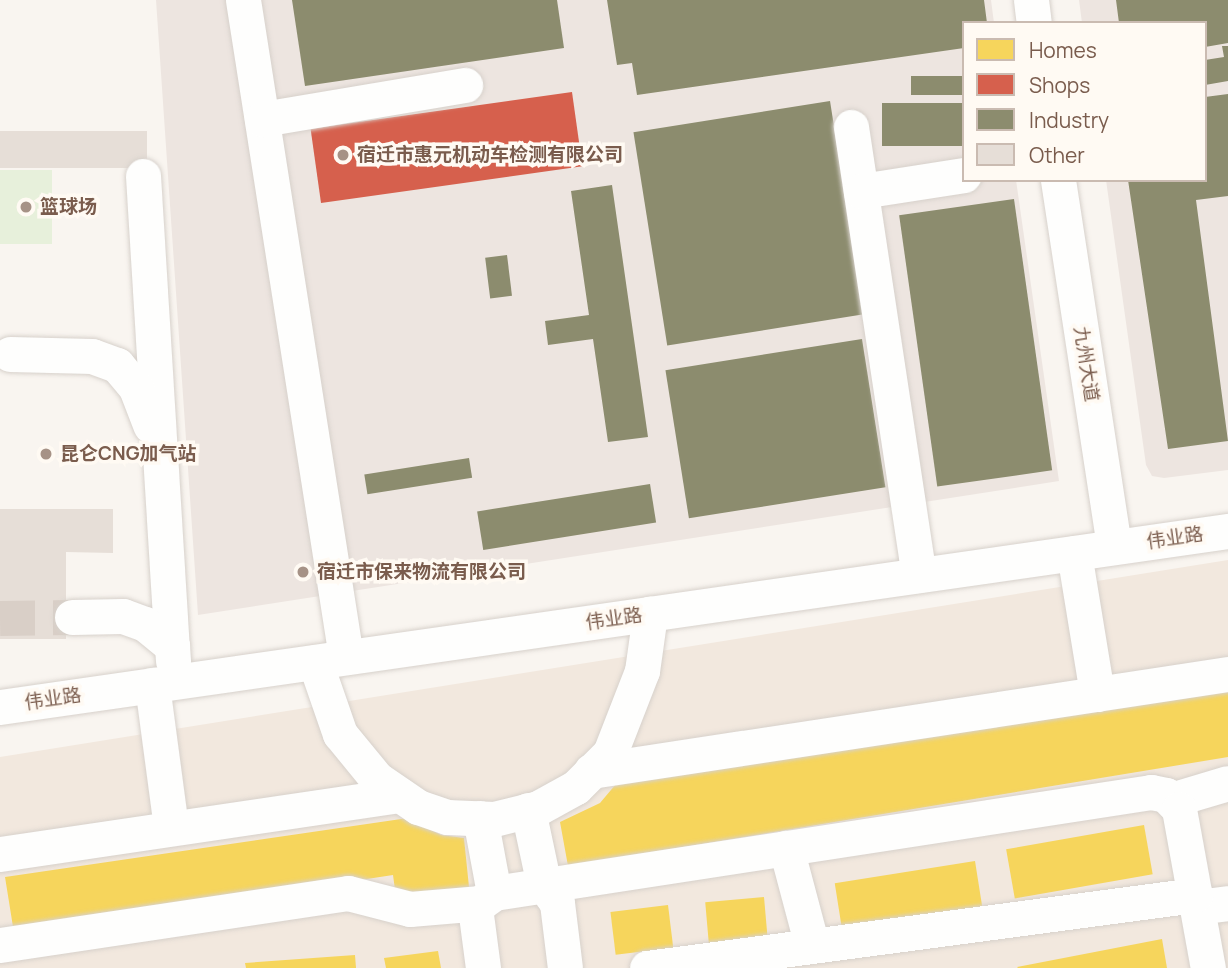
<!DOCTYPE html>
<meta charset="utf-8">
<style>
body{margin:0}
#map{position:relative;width:1228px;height:968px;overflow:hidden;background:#f9f5f0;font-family:Manrope,"Noto Sans SC",sans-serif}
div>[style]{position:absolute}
.residential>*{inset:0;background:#f2e8de}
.industrial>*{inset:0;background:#ede5e0}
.green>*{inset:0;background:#e7f0db;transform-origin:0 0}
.homes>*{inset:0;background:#f6d55c;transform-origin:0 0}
.shops>*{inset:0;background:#d6604d;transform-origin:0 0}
.industry>*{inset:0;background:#8c8c6e;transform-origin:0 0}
.building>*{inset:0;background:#e6ded7;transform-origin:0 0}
.minor-tunnel>*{height:35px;margin-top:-17.5px;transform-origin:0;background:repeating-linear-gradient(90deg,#d9cfc7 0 35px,transparent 0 53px)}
.roads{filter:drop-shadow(0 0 2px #d7d1cb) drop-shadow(0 0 2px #d7d1cb)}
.minor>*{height:35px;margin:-17.5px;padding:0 17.5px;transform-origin:17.5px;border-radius:17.5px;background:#fefefd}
.dots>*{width:19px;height:19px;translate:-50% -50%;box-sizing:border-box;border:4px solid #fffaf3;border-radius:50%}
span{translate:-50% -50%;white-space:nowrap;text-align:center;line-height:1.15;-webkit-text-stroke:7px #fffaf3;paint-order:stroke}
.poi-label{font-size:19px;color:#7a5c4d;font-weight:700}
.left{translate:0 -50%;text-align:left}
.street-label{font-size:19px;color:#7a5c4d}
.legend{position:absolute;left:962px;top:21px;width:245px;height:161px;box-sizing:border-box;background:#fffaf3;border:2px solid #cabbb1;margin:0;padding:9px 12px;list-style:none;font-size:21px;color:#7a5c4d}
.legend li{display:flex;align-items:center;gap:14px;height:35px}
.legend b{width:35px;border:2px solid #cabbb1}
</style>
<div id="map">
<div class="residential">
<i style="clip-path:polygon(1228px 560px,1228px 968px,0 968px,0 757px)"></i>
</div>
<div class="industrial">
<i style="clip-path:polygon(156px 0,991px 0,994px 23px,964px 23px,964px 180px,1016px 180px,1059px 481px,198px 615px)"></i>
<i style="clip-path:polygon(1079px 0,1228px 0,1228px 470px,1164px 478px,1152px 476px,1146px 465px,1106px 180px,1205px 180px,1205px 23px,1082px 23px)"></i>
</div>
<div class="green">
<i style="left:0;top:170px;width:52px;height:74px"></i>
</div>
<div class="homes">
<i style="clip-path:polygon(1228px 691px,1228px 757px,568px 866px,560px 822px,600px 803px,616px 784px)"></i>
<i style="clip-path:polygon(408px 818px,441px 835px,464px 838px,469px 887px,396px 897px,393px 875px,14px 933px,5px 877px)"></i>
<i style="left:1144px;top:825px;width:50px;height:140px;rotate:80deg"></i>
<i style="left:975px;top:861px;width:47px;height:142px;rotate:81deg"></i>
<i style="left:764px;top:897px;width:43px;height:59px;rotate:85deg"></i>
<i style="left:668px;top:905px;width:43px;height:58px;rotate:83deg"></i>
<i style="clip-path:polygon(1162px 939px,1167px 968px,1018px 968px,1017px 967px)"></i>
<i style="clip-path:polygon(438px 951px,441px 968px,386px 968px,384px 958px)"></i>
<i style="clip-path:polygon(355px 955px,356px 968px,246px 968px,245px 963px)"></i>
</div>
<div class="shops">
<i style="left:572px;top:92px;width:75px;height:264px;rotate:82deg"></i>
</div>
<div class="industry">
<i style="clip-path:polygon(292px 0,557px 0,564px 48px,305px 86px)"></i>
<i style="clip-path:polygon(607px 0,984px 0,987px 23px,964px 23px,964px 48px,637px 95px,632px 63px,617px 65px)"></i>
<i style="clip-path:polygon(1116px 0,1228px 0,1228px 43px,1205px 47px,1205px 23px,1119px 23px)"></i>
<i style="clip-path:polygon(1222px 46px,1228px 46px,1228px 81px,1205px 85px,1205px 60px,1224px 57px)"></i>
<i style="left:964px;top:76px;width:19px;height:53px;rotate:90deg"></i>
<i style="clip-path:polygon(1228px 94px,1228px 196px,1196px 200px,1228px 441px,1168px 449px,1128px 180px,1205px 180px,1205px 97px)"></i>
<i style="left:830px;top:101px;width:216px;height:199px;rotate:81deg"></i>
<i style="left:964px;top:103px;width:43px;height:82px;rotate:90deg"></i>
<i style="clip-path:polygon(612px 185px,648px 437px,608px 442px,593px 339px,548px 345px,545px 321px,589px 315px,571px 191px)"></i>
<i style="left:1014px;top:199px;width:274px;height:116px;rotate:82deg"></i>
<i style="left:507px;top:255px;width:41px;height:22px;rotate:83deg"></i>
<i style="left:862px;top:339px;width:150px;height:199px;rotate:81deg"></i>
<i style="left:469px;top:458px;width:20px;height:106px;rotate:81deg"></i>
<i style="left:650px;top:484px;width:39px;height:175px;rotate:81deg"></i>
</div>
<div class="building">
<i style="left:0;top:131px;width:147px;height:37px"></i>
<i style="clip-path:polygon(0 509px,113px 509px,113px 553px,66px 552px,66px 639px,0 639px)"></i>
</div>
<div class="minor-tunnel">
<i style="left:0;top:618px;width:72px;rotate:-0.8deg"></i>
</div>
<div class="roads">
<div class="minor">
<i style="left:243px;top:0;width:665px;rotate:81.09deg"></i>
<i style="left:1031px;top:0;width:23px;rotate:83deg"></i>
<i style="left:262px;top:119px;width:206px;rotate:-9.5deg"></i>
<i style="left:851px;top:127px;width:453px;rotate:81.4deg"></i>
<i style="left:143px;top:176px;width:471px;rotate:86.5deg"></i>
<i style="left:1058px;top:180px;width:371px;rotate:81.3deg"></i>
<i style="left:861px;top:191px;width:104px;rotate:-8.8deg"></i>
<i style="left:10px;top:354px;width:82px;rotate:1.4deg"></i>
<i style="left:92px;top:356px;width:27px;rotate:20deg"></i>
<i style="left:117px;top:365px;width:30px;rotate:50deg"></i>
<i style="left:136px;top:388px;width:40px;rotate:69deg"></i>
<i style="left:1074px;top:553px;width:143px;rotate:80.7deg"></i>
<i style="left:72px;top:617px;width:51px;rotate:-1.1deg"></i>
<i style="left:123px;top:616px;width:23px;rotate:20deg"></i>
<i style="left:145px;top:624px;width:35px;rotate:39deg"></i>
<i style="left:172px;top:646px;width:15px;rotate:86deg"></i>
<i style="left:315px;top:662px;width:76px;rotate:70.9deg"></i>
<i style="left:340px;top:734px;width:58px;rotate:50.6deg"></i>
<i style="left:377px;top:779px;width:50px;rotate:34.3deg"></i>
<i style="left:418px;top:807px;width:31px;rotate:19deg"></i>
<i style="left:447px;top:817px;width:47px;rotate:2.4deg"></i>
<i style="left:494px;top:819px;width:45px;rotate:-14deg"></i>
<i style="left:538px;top:808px;width:43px;rotate:-28.9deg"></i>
<i style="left:576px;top:787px;width:48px;rotate:-45deg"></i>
<i style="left:610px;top:753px;width:88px;rotate:-68.7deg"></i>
<i style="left:642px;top:671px;width:58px;rotate:-82deg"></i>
<i style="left:152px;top:685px;width:144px;rotate:82.4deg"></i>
<i style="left:0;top:707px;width:1241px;rotate:-8.16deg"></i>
<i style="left:591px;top:771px;width:644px;rotate:-8.66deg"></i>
<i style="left:1171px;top:800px;width:59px;rotate:-16.6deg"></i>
<i style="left:528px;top:810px;width:77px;rotate:78deg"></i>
<i style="left:544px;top:885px;width:22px;rotate:54deg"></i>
<i style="left:557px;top:903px;width:65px;rotate:83deg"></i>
<i style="left:480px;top:818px;width:76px;rotate:79.4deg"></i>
<i style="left:786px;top:848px;width:101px;rotate:75.1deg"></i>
<i style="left:0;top:854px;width:404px;rotate:-8.4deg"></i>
<i style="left:1197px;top:907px;width:31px;rotate:-7deg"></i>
<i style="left:0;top:945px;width:352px;rotate:-8.5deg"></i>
<i style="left:348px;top:893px;width:64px;rotate:14.5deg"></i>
<i style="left:410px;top:909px;width:71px;rotate:-4.8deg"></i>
<i style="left:483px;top:968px;width:62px;rotate:-97.5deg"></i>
<i style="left:475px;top:907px;width:24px;rotate:-36deg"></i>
<i style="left:494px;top:893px;width:665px;rotate:-8.74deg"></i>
<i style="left:1151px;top:792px;width:15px;rotate:11deg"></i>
<i style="left:1166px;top:795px;width:19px;rotate:47deg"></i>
<i style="left:1179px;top:809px;width:162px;rotate:79.7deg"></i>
<i style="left:647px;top:968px;width:553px;rotate:-7.59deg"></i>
</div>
</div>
<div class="dots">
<i style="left:343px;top:155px;background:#a69286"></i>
<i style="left:26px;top:207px;background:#a69286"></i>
<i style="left:46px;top:454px;background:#a69286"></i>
<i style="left:303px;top:572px;background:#a69286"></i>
</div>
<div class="poi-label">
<span class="left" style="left:357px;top:155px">宿迁市惠元机动车检测有限公司</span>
<span class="left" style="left:40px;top:207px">篮球场</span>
<span class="left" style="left:60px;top:454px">昆仑CNG加气站</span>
<span class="left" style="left:317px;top:572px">宿迁市保来物流有限公司</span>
</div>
<div class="street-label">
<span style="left:1086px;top:364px;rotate:81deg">九州大道</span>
<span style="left:1175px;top:538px;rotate:-8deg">伟业路</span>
<span style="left:614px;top:619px;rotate:-8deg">伟业路</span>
<span style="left:53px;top:699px;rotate:-8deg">伟业路</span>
</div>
<ul class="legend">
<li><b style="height:19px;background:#f6d55c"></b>Homes</li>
<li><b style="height:19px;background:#d6604d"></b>Shops</li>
<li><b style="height:19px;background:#8c8c6e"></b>Industry</li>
<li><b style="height:19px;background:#e6ded7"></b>Other</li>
</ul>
</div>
